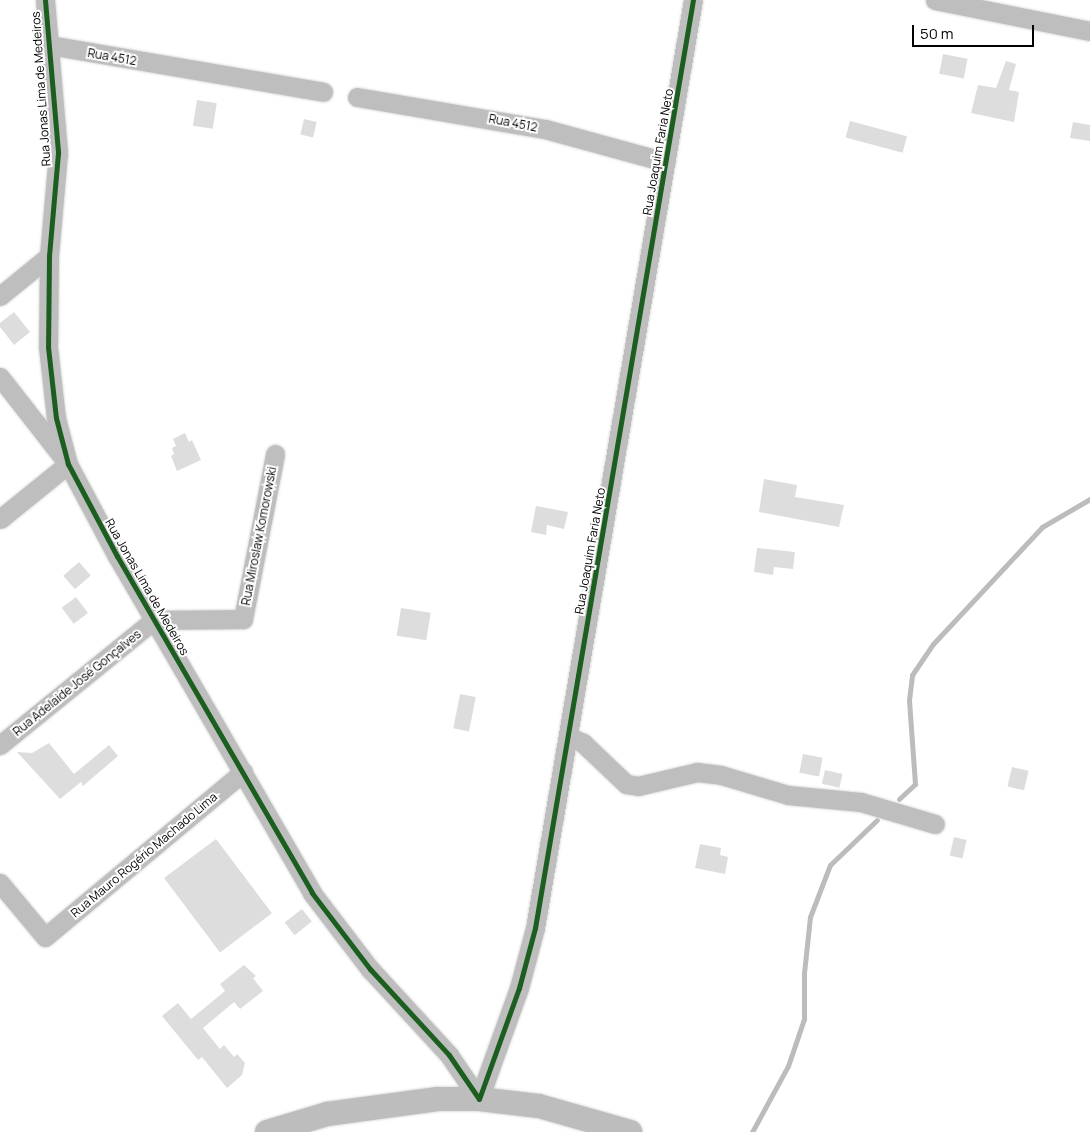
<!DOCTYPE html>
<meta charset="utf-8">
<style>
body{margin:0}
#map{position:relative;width:1090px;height:1132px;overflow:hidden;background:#fff;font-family:Manrope,sans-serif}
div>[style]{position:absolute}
.stream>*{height:5px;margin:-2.5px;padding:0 2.5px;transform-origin:2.5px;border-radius:2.5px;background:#bcbcbc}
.building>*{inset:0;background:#ddd;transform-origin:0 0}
.roads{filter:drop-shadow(0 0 1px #dbdbdb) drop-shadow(0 0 1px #dbdbdb)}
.minor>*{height:19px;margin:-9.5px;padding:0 9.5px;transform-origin:9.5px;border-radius:9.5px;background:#bebebe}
.major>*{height:24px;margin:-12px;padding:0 12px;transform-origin:12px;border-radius:12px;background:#bdbdbd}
.cycleway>*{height:5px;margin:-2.5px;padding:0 2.5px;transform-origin:2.5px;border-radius:2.5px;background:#1b5e20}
span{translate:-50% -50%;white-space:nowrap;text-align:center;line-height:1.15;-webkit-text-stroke:4px #fff;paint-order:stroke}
.street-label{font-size:12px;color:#000}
.scale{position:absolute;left:912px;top:25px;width:122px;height:22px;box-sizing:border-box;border:2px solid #000;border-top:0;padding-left:6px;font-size:15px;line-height:18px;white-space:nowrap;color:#000;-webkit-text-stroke:4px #fff;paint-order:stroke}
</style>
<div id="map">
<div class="stream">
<i style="left:899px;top:799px;width:22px;rotate:-43deg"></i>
<i style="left:915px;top:784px;width:84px;rotate:-94.1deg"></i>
<i style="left:909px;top:700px;width:25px;rotate:-83deg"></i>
<i style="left:912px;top:675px;width:37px;rotate:-56deg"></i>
<i style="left:933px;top:644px;width:160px;rotate:-47deg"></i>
<i style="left:1042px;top:527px;width:56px;rotate:-30.3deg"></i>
<i style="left:752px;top:1132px;width:75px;rotate:-61.4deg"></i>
<i style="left:788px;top:1066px;width:50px;rotate:-71.2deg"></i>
<i style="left:804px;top:1019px;width:46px;rotate:-90deg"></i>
<i style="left:804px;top:973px;width:56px;rotate:-83.9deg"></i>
<i style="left:810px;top:917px;width:56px;rotate:-69deg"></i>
<i style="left:830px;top:865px;width:65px;rotate:-43.8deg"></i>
</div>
<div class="building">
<i style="left:943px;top:54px;width:25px;height:20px;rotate:11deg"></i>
<i style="clip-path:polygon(1006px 61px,1016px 64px,1009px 90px,1019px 92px,1014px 122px,971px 113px,978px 85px,996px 88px)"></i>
<i style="left:197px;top:100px;width:20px;height:26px;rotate:9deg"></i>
<i style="left:304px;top:119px;width:13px;height:16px;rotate:13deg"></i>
<i style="left:850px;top:121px;width:59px;height:17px;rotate:15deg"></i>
<i style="clip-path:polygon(1073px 122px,1090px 125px,1090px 141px,1070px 138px)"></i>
<i style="clip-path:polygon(14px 312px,30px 332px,14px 345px,0 327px,0 323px)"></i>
<i style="clip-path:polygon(185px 433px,189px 442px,192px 440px,201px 460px,177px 471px,171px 456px,174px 454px,172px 448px,176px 446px,173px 439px)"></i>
<i style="clip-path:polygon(764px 479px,797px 485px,795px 497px,844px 505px,839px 527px,759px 512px)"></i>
<i style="clip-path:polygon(536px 506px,568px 512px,564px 529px,547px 525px,546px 535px,531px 532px)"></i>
<i style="clip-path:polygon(757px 548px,795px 552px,793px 569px,774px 567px,773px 575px,754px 572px)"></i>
<i style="left:79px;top:562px;width:18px;height:21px;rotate:49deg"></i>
<i style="left:76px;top:597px;width:20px;height:18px;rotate:53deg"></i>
<i style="left:401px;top:608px;width:30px;height:28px;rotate:9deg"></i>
<i style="left:460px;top:694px;width:16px;height:35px;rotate:11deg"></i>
<i style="clip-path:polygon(49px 743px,74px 774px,109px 745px,118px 756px,83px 786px,81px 782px,60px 799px,17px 752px,32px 753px)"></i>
<i style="left:803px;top:754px;width:20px;height:19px;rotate:11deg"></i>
<i style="left:1012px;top:767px;width:17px;height:20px;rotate:13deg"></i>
<i style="left:825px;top:770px;width:18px;height:14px;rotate:13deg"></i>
<i style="left:954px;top:837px;width:13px;height:19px;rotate:13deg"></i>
<i style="left:216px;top:839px;width:93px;height:65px;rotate:53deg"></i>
<i style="clip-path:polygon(700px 844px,721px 848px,720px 855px,728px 857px,725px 874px,695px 868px)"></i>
<i style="left:302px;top:909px;width:16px;height:22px;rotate:52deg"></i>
<i style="clip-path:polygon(244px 965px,256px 976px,253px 978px,263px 991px,240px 1009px,234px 1002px,203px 1028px,220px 1049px,224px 1045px,234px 1057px,237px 1054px,245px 1063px,242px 1075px,227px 1088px,202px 1057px,198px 1060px,162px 1016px,178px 1003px,191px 1019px,225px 991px,220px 984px)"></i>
</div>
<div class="roads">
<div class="minor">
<i style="left:45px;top:0;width:154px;rotate:85.1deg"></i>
<i style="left:58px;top:153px;width:103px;rotate:95deg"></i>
<i style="left:49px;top:256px;width:91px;rotate:90.6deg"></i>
<i style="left:48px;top:347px;width:71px;rotate:83.6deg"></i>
<i style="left:56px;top:418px;width:48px;rotate:75.4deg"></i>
<i style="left:68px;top:464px;width:104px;rotate:62deg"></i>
<i style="left:117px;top:556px;width:389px;rotate:59.9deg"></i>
<i style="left:312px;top:893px;width:96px;rotate:52.7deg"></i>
<i style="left:370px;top:969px;width:117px;rotate:47.4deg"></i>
<i style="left:449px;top:1055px;width:53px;rotate:55.7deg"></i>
<i style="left:935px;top:0;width:158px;rotate:11.3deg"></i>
<i style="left:49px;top:45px;width:278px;rotate:9.7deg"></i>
<i style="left:357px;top:97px;width:191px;rotate:9.7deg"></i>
<i style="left:545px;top:129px;width:125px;rotate:15.3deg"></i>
<i style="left:0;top:296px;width:63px;rotate:-39.2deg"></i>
<i style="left:0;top:377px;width:110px;rotate:52deg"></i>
<i style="left:68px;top:464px;width:87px;rotate:141deg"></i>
<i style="left:569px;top:737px;width:15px;rotate:23deg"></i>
<i style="left:583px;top:743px;width:59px;rotate:43.6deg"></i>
<i style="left:626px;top:784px;width:12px;rotate:9deg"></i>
<i style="left:638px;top:786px;width:61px;rotate:-13.3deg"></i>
<i style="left:697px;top:772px;width:24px;rotate:7deg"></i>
<i style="left:721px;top:775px;width:70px;rotate:16.6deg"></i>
<i style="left:788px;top:795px;width:73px;rotate:5.5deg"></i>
<i style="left:861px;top:802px;width:77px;rotate:16.6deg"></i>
<i style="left:0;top:745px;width:198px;rotate:-39.1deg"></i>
<i style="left:154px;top:620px;width:89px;rotate:-0.6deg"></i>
<i style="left:243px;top:619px;width:168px;rotate:-79deg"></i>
<i style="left:0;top:883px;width:70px;rotate:50.2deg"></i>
<i style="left:45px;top:937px;width:258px;rotate:-39.8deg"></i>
<i style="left:479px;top:1099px;width:118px;rotate:-70.2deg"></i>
<i style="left:519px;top:988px;width:62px;rotate:-75.1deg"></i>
<i style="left:535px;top:928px;width:941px;rotate:-80.34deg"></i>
</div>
<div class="major">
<i style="left:267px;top:1132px;width:63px;rotate:-16.7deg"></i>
<i style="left:327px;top:1114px;width:112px;rotate:-7.7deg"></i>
<i style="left:438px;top:1099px;width:41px"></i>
<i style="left:479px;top:1099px;width:60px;rotate:6.7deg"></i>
<i style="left:539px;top:1106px;width:95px;rotate:15.9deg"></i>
</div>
</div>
<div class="cycleway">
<i style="left:45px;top:0;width:154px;rotate:85.1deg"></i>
<i style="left:58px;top:153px;width:103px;rotate:95deg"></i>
<i style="left:49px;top:256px;width:91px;rotate:90.6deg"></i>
<i style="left:48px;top:347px;width:71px;rotate:83.6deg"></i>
<i style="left:56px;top:418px;width:48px;rotate:75.4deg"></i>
<i style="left:68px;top:464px;width:104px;rotate:62deg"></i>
<i style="left:117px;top:556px;width:389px;rotate:59.9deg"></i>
<i style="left:312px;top:893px;width:96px;rotate:52.7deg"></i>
<i style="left:370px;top:969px;width:117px;rotate:47.4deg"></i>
<i style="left:449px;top:1055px;width:53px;rotate:55.7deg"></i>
<i style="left:479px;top:1099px;width:118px;rotate:-70.2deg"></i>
<i style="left:519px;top:988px;width:62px;rotate:-75.1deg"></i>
<i style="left:535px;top:928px;width:941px;rotate:-80.34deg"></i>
</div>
<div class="street-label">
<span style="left:112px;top:57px;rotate:10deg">Rua 4512</span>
<span style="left:41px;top:89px;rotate:-94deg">Rua Jonas Lima de Medeiros</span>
<span style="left:513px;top:123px;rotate:11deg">Rua 4512</span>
<span style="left:658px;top:152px;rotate:-80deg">Rua Joaquim Faria Neto</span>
<span style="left:259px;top:536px;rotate:-79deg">Rua Miroslaw Komorowski</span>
<span style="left:590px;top:551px;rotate:-80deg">Rua Joaquim Faria Neto</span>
<span style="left:147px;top:587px;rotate:60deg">Rua Jonas Lima de Medeiros</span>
<span style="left:77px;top:683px;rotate:-39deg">Rua Adelaide José Gonçalves</span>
<span style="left:144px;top:855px;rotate:-40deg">Rua Mauro Rogério Machado Lima</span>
</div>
<div class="scale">50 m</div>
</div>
